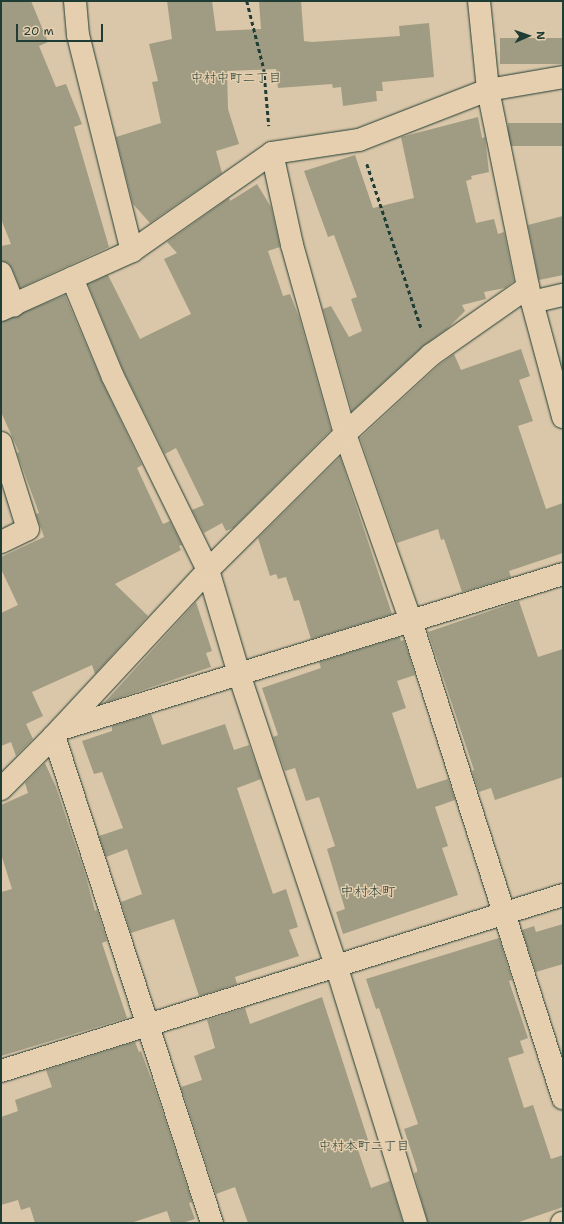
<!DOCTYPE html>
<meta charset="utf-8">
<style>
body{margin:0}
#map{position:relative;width:564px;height:1224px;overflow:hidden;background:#dac6a8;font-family:"Shantell Sans","Klee One",sans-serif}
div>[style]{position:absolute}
.building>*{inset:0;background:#a09c83;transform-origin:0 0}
.path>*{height:2.5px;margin-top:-1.25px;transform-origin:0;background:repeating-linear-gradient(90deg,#1f3d34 0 4px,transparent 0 7px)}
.roads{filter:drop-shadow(0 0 1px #1f3d34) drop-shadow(0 0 1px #1f3d34)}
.minor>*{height:22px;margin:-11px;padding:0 11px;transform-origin:11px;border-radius:11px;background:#e6cfaf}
span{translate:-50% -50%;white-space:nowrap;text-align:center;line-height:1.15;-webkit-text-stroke:3px #e6cfaf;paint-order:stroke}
.neighbourhood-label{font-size:13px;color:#1f3d34}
.quarter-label{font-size:14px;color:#1f3d34}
.frame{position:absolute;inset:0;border:2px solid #1f3d34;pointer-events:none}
.north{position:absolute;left:508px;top:16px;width:40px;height:40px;-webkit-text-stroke:3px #e6cfaf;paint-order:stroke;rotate:88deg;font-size:11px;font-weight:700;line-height:16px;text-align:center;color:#1f3d34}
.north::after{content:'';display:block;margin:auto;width:14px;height:18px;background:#1f3d34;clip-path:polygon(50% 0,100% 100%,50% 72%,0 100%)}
.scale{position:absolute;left:16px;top:24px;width:87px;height:18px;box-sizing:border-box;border:2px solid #1f3d34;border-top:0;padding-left:5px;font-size:12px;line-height:14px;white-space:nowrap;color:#1f3d34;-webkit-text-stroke:3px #e6cfaf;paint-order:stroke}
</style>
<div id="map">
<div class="building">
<i style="clip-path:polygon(1px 1px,31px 1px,48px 42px,39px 46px,56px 87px,66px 84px,82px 124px,74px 127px,109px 247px,20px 288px,12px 268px,8px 263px,1px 261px,1px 246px,11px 244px,1px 219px)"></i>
<i style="clip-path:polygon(167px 1px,212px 1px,216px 31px,261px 29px,259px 1px,301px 1px,304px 41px,312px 42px,400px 36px,399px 26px,429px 23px,434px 77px,382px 82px,383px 91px,376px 91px,377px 101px,343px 106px,341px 87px,333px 88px,332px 84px,278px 88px,276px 69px,227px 71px,228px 109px,239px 144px,216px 151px,222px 173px,150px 223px,133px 204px,116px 137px,161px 123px,152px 82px,158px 81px,149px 44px,172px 39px)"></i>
<i style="left:563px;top:38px;width:26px;height:63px;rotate:90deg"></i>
<i style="clip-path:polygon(478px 117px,482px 138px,485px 137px,489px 172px,471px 176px,472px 179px,466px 181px,476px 223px,494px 219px,498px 234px,504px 232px,514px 281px,505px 288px,484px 292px,486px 299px,462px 305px,465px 311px,447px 329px,423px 346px,352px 411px,323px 309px,331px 306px,349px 337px,362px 331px,351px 299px,357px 297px,334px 235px,328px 237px,304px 171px,355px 155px,373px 208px,414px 198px,401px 137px)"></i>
<i style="left:563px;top:123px;width:23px;height:55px;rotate:90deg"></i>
<i style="clip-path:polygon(257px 184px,271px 207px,280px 247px,268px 251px,283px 296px,290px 294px,299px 317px,331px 430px,233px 528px,226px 531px,222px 523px,204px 533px,192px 510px,204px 505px,176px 448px,165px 454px,124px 372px,88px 284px,108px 275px,140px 339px,191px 314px,164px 259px,177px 253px,167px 242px,229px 198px,230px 201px)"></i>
<i style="clip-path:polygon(563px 216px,563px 275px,539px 280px,528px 225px)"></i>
<i style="clip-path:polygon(65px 295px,102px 382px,142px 465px,137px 468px,163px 524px,170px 521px,182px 545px,179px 546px,181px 550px,115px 584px,148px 616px,95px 674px,92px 665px,32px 692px,43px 716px,26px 724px,33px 739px,16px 756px,11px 742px,1px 746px,1px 613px,18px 605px,1px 569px,1px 557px,44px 537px,36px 514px,39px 513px,17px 453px,19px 452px,1px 412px,1px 322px)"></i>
<i style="clip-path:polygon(521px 349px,530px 376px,519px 380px,533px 421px,518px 426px,546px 509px,563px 503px,563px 553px,509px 571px,511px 577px,462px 592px,444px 539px,441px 540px,438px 529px,397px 543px,360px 438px,439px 365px,454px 354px,461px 370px)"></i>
<i style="clip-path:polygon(340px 457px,392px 614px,311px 639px,299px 600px,294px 601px,286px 577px,278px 579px,276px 574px,270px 576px,258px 538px)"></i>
<i style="clip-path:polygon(519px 601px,538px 657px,563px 649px,563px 777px,495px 800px,491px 788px,479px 792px,472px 771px,474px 770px,428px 632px)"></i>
<i style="clip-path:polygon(196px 602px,212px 651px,206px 653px,211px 667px,104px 703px)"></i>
<i style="clip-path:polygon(400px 637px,401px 641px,404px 640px,415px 675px,397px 681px,406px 708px,392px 713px,417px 789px,448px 779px,455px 800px,435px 807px,448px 846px,442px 848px,458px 895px,343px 934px,336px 912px,345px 909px,327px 849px,335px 846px,319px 797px,306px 801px,295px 768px,285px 771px,273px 737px,278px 735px,262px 688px,321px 668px,319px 662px)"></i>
<i style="clip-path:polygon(151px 714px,162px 745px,225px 724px,234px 750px,249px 745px,261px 779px,237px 788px,273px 894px,286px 889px,298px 927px,289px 930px,299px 956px,235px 977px,237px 984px,199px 996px,174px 919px,131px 933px,121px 902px,142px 894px,127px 849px,106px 857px,99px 836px,123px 828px,102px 772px,94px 774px,82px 741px,112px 731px,112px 726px)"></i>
<i style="clip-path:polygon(45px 763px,56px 787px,86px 877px,95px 911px,97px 910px,107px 941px,102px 943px,127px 1018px,1px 1056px,1px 892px,12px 889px,1px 854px,1px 805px,28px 793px,25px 783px)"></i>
<i style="clip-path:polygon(563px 924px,563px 964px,536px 972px,522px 930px,534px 926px,536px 932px)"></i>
<i style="clip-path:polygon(499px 938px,512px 980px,509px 981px,528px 1038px,520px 1041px,524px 1053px,508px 1058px,524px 1108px,533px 1105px,551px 1159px,563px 1155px,563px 1207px,516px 1223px,428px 1223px,414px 1173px,417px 1172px,417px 1169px,404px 1129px,418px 1124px,379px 1008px,376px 1009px,366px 979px)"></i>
<i style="clip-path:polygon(322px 997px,368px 1140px,356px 1144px,371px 1188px,390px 1181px,403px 1223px,248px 1223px,235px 1187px,216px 1194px,181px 1087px,202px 1080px,194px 1056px,215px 1048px,207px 1020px,245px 1008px,250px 1024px)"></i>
<i style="clip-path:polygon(135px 1042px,139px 1052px,141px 1051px,157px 1095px,192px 1202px,189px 1203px,195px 1219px,182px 1223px,171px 1223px,167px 1211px,131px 1223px,35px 1223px,30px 1207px,21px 1210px,18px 1200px,1px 1205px,1px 1117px,18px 1111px,15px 1100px,52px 1087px,46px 1070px)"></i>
</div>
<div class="path">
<i style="left:247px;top:1px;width:70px;rotate:76deg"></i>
<i style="left:264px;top:69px;width:57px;rotate:85deg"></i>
<i style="left:367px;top:164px;width:175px;rotate:71.7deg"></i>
</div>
<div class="roads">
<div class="minor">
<i style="left:75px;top:1px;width:34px;rotate:85deg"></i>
<i style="left:78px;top:35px;width:223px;rotate:76deg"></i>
<i style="left:479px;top:1px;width:89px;rotate:84.2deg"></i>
<i style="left:488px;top:90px;width:201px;rotate:78.5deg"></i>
<i style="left:528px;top:287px;width:135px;rotate:74.9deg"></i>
<i style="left:272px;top:153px;width:94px;rotate:77.7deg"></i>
<i style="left:292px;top:245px;width:196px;rotate:74.3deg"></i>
<i style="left:345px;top:434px;width:198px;rotate:70.6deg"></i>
<i style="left:411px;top:621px;width:501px;rotate:72.33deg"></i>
<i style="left:1px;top:273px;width:35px;rotate:68deg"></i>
<i style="left:72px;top:278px;width:107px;rotate:67.5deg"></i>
<i style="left:113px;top:377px;width:215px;rotate:63.8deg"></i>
<i style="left:208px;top:570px;width:109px;rotate:73.4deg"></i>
<i style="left:239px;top:674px;width:307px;rotate:71.6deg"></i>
<i style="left:336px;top:965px;width:270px;rotate:72.8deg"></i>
<i style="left:532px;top:302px;width:32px;rotate:-13deg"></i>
<i style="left:1px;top:310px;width:144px;rotate:-24.2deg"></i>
<i style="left:132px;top:251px;width:171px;rotate:-35deg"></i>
<i style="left:272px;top:153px;width:88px;rotate:-8.5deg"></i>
<i style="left:359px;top:140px;width:138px;rotate:-21.2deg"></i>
<i style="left:488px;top:90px;width:76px;rotate:-9.8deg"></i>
<i style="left:1px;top:443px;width:90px;rotate:72.6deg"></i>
<i style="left:28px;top:529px;width:30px;rotate:154deg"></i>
<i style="left:61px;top:729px;width:525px;rotate:-17.16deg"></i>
<i style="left:54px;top:736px;width:512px;rotate:72.03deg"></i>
<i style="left:1px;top:789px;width:75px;rotate:-45deg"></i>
<i style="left:54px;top:736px;width:226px;rotate:-47.1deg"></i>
<i style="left:208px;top:570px;width:193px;rotate:-44.8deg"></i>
<i style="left:345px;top:434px;width:117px;rotate:-42.6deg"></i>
<i style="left:431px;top:355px;width:118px;rotate:-35deg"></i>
<i style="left:1px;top:1071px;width:589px;rotate:-17.39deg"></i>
<i style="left:562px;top:1223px;width:1px"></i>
</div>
</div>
<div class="neighbourhood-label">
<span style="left:236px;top:78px">中村中町二丁目</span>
<span style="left:364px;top:1146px">中村本町二丁目</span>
</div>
<div class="quarter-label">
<span style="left:368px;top:891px">中村本町</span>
</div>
<div class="frame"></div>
<div class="north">N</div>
<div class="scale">20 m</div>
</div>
